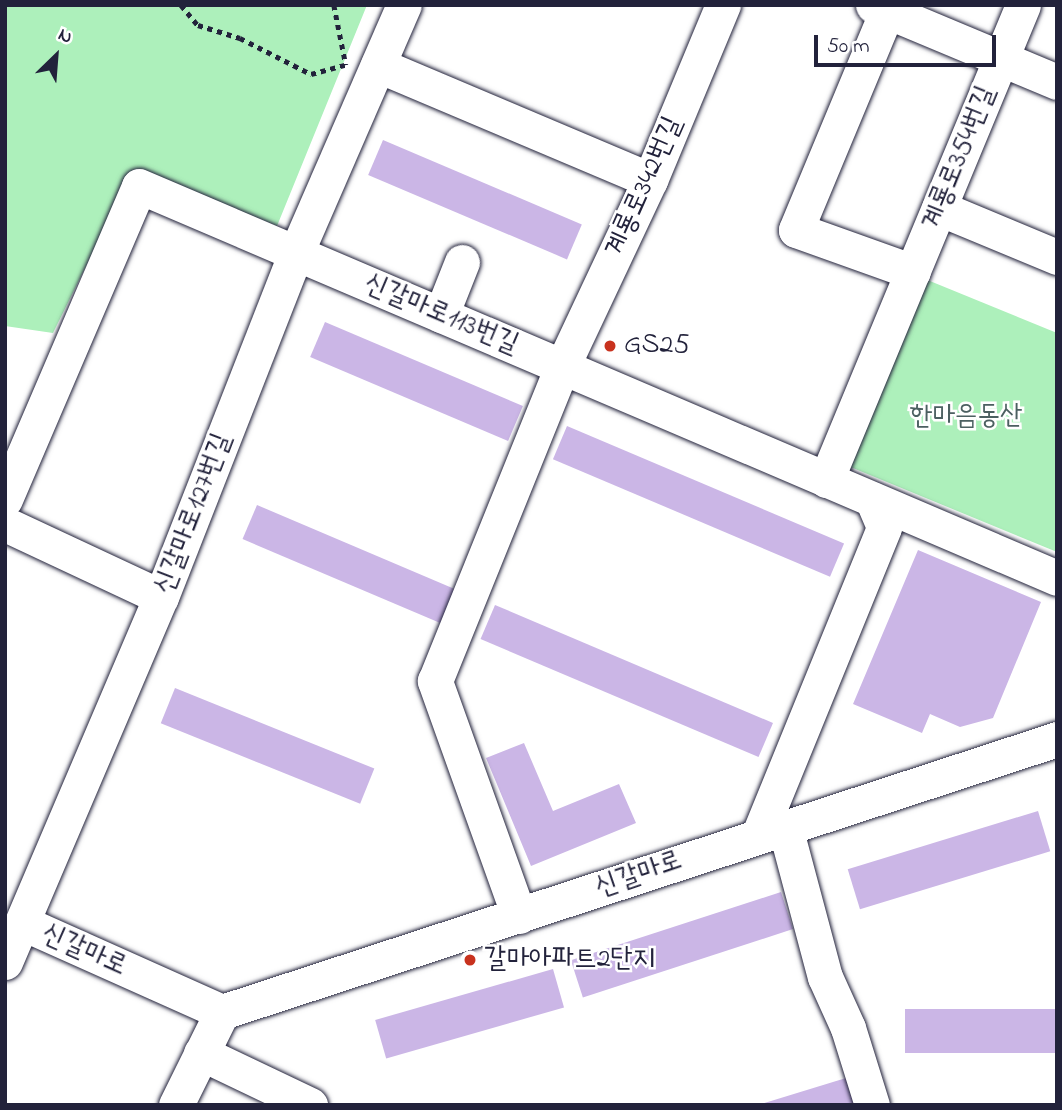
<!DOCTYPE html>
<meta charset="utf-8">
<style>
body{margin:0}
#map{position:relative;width:1062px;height:1110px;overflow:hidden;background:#fff;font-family:"Indie Flower","Poor Story",sans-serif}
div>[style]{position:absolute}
.green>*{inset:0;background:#adf0bb}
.building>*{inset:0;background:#cbb6e6;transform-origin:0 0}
.path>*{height:4.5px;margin-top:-2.25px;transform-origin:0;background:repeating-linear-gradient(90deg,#22223b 0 5px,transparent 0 10px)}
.roads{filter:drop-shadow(0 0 2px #22223b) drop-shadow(0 0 2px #22223b)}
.minor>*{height:35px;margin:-17.5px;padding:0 17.5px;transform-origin:17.5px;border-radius:17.5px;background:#fff}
.dots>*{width:19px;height:19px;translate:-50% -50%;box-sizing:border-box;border:4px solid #fff;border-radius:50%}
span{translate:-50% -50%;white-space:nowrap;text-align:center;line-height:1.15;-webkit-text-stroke:5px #fff;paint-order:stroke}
.street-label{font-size:28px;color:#22223b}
.poi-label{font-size:28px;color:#22223b}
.left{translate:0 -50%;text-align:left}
.park-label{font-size:28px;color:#4c6061}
.frame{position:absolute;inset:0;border:7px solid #22223b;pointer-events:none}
.north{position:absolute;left:21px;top:21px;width:70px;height:70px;-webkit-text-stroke:5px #fff;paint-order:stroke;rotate:25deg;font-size:19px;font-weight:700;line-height:28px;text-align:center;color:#22223b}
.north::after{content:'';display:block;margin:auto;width:24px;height:32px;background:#22223b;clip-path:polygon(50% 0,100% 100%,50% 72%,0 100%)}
.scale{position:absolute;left:814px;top:35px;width:182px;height:32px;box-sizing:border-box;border:4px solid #22223b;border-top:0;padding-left:9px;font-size:21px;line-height:24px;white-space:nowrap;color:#22223b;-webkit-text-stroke:5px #fff;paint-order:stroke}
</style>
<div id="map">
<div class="green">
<i style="clip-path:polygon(5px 5px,367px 5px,277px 226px,134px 169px,53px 333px,5px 326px)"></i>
<i style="clip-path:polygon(925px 279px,1057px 333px,1057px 552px,848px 466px)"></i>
</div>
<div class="building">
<i style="left:383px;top:140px;width:216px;height:38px;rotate:23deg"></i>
<i style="left:325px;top:322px;width:215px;height:38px;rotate:23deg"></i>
<i style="left:567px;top:426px;width:301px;height:36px;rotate:23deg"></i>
<i style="left:257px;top:505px;width:216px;height:37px;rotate:23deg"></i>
<i style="clip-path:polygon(918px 550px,1041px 602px,993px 718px,960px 727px,930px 714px,922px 733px,853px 704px)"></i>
<i style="left:495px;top:605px;width:302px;height:37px;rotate:23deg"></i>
<i style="left:175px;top:688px;width:215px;height:38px;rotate:22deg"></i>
<i style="clip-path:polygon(524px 743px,553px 811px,619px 784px,636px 823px,531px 866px,486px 758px)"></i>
<i style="left:1038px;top:811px;width:42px;height:199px;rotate:73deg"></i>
<i style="left:781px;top:892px;width:39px;height:221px;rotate:72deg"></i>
<i style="left:553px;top:969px;width:40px;height:185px;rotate:74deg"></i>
<i style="left:1057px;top:1009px;width:44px;height:152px;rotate:90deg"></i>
<i style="clip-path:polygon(846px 1078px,854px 1105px,761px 1105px,761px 1104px)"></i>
</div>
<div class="path">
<i style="left:181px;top:5px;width:26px;rotate:50deg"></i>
<i style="left:198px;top:25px;width:44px;rotate:17.2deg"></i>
<i style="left:240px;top:38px;width:80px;rotate:26.9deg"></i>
<i style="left:311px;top:74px;width:35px;rotate:-15deg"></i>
<i style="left:334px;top:5px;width:61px;rotate:78.7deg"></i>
</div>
<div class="roads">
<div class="minor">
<i style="left:873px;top:5px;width:199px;rotate:22.7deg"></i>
<i style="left:887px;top:11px;width:237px;rotate:112.6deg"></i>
<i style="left:796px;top:230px;width:124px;rotate:19.7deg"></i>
<i style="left:378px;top:65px;width:295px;rotate:22.9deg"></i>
<i style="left:939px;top:208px;width:128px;rotate:22.6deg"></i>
<i style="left:441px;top:315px;width:57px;rotate:-68.4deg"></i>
<i style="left:826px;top:480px;width:514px;rotate:-67.47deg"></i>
<i style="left:5px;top:499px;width:340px;rotate:-66.8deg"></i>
<i style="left:139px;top:186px;width:998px;rotate:23.12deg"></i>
<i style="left:5px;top:524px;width:172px;rotate:25.1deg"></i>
<i style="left:785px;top:827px;width:155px;rotate:75.1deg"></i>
<i style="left:825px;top:977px;width:56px;rotate:65.7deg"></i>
<i style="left:848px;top:1028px;width:81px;rotate:72.7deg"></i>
<i style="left:759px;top:834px;width:331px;rotate:-67.8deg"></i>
<i style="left:884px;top:527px;width:30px;rotate:-113deg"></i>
<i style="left:519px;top:916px;width:250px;rotate:-109.7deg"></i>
<i style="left:435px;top:681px;width:339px;rotate:-68deg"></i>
<i style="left:562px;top:367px;width:207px;rotate:-64.8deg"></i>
<i style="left:650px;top:180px;width:190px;rotate:-67.4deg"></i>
<i style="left:23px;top:923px;width:218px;rotate:24.1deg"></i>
<i style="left:5px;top:962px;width:397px;rotate:-66.9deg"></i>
<i style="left:161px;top:597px;width:370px;rotate:-68.6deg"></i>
<i style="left:296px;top:253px;width:270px;rotate:-66.5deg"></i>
<i style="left:201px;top:1053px;width:121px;rotate:25.5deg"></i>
<i style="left:176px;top:1105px;width:104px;rotate:-63.7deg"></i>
<i style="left:222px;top:1012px;width:878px;rotate:-18.1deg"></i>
</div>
</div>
<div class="dots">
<i style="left:610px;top:346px;background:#c8321e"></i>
<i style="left:470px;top:960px;background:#c8321e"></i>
</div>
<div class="street-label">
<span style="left:960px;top:158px;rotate:-68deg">계룡로354번길</span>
<span style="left:645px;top:187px;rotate:-66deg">계룡로342번길</span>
<span style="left:441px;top:315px;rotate:23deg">신갈마로113번길</span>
<span style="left:194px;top:514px;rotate:-69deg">신갈마로127번길</span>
<span style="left:639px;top:875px;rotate:-19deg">신갈마로</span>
<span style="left:84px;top:951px;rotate:24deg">신갈마로</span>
</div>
<div class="poi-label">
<span class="left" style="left:624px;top:346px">GS25</span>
<span class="left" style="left:484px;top:960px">갈마아파트2단지</span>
</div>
<div class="park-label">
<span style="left:966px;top:417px">한마음동산</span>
</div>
<div class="frame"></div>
<div class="north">N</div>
<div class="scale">50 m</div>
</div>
